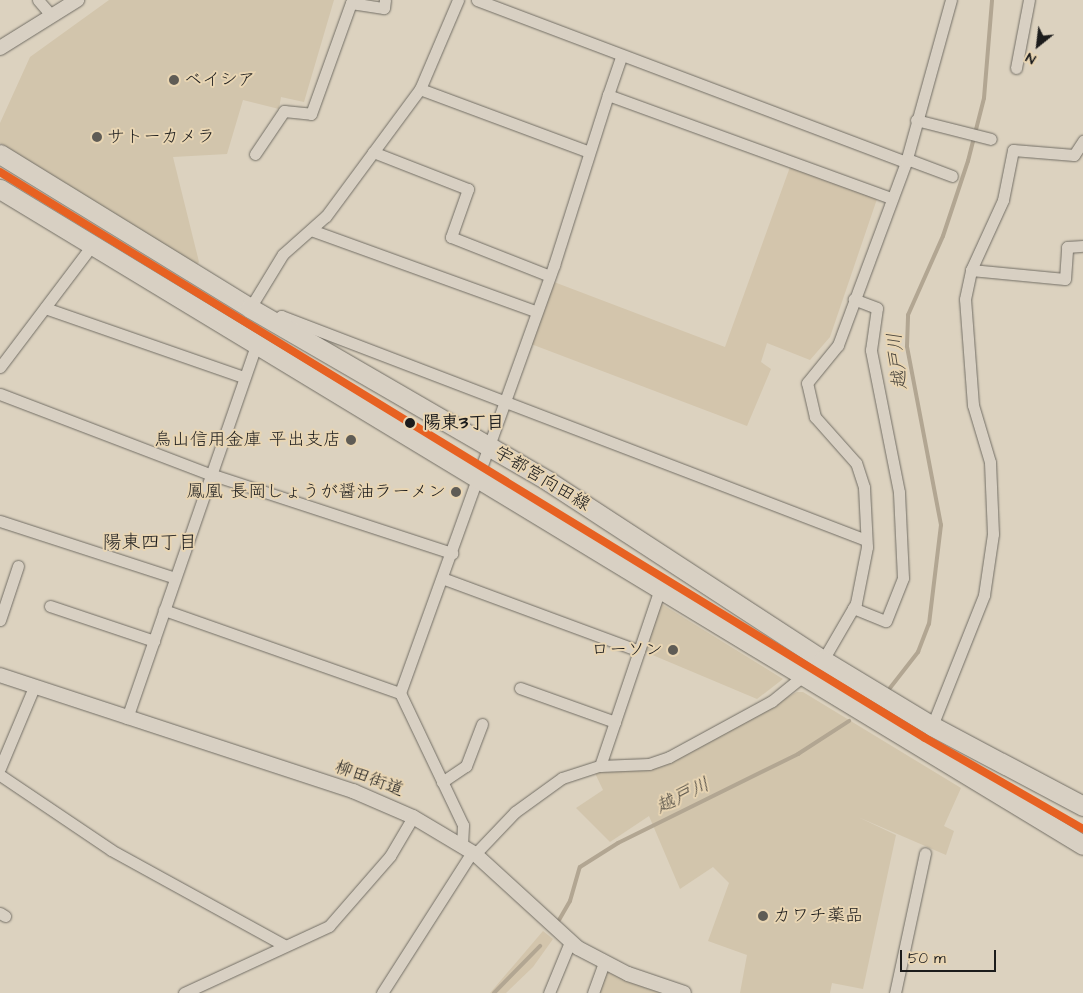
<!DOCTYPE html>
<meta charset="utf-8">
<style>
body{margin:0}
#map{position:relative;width:1083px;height:993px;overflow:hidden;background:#dcd2bf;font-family:"Architects Daughter","Klee One",sans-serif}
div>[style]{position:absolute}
.built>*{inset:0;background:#d2c5ac}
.green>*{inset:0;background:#d3c5ac}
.stream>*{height:4px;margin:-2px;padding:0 2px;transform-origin:2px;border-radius:2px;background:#b2a692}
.roads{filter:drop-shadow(0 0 1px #726e65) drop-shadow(0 0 1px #726e65)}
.minor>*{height:11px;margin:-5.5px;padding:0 5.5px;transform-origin:5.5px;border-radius:5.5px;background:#d8d0c3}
.tertiary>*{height:14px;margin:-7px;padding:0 7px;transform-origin:7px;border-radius:7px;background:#d8d0c3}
.primary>*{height:19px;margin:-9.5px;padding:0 9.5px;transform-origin:9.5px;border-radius:9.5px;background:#d8d0c3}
.tram-1>*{height:8px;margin:-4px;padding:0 4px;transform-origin:4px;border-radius:4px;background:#e76122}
.dots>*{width:14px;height:14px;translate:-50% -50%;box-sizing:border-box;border:2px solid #e8d5b3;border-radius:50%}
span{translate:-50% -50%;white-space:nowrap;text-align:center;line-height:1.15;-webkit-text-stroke:4px #e8d5b3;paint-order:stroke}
.poi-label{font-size:18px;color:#1c1c1c}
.left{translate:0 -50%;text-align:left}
.right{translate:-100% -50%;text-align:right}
.stop-label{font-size:18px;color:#1c1c1c;font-weight:700}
.street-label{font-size:18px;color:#1c1c1c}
.water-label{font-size:19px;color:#4a463e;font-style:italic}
.neighbourhood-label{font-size:19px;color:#1c1c1c}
.north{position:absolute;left:1013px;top:20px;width:50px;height:50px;-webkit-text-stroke:4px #e8d5b3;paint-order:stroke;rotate:209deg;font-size:14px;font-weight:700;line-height:20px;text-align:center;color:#1c1c1c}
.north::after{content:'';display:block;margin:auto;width:18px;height:22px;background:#1c1c1c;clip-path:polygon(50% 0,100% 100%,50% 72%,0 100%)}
.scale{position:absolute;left:900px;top:950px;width:96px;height:22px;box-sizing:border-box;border:2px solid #1c1c1c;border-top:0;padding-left:6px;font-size:15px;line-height:18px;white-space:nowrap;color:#1c1c1c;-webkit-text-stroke:4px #e8d5b3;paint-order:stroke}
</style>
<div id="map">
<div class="built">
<i style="clip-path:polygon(109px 0,334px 0,304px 102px,281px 97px,279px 109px,243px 100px,227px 154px,173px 157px,199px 262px,195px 267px,0 143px,0 123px,30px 57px)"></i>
<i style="clip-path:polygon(660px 603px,783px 679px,757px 699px,643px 651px)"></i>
<i style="clip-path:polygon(797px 692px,803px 692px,961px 788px,944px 826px,954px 831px,946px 855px,858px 817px,896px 835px,863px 989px,832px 983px,830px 993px,740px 993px,747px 955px,708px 941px,729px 883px,713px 867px,680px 889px,649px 816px,610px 842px,576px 808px,603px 790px,594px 771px,649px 768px)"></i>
<i style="clip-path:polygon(603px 970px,627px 981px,660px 993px,595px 993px)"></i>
</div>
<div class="green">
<i style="clip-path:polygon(790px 167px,877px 199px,830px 337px,810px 360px,767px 343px,761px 362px,771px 369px,747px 426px,531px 344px,554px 282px,725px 347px)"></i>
<i style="clip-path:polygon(543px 931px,553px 939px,533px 967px,506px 993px,490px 993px)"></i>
</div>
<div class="stream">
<i style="left:890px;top:688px;width:46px;rotate:-52.1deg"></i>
<i style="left:918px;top:652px;width:30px;rotate:-69deg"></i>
<i style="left:929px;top:624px;width:100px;rotate:-83.1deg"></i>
<i style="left:941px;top:525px;width:182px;rotate:-100.8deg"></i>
<i style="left:907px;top:346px;width:31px;rotate:-88deg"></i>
<i style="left:908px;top:315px;width:86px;rotate:-66.1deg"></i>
<i style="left:943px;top:236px;width:79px;rotate:-71.6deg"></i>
<i style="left:968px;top:161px;width:65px;rotate:-75.7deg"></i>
<i style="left:984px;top:98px;width:98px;rotate:-85.3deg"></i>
<i style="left:559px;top:920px;width:22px;rotate:-60deg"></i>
<i style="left:570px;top:901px;width:35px;rotate:-74deg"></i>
<i style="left:580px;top:867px;width:45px;rotate:-32.3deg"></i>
<i style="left:618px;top:843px;width:201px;rotate:-26.3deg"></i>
<i style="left:798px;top:754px;width:61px;rotate:-32.9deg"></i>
<i style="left:494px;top:993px;width:66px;rotate:-45.6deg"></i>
</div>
<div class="roads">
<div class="minor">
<i style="left:38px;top:0;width:18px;rotate:49deg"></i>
<i style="left:477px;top:0;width:459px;rotate:20.7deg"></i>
<i style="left:1016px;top:68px;width:69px;rotate:-79.2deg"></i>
<i style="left:420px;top:89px;width:180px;rotate:20.4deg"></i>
<i style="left:608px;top:95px;width:40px;rotate:-71.1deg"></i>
<i style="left:916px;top:120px;width:77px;rotate:14.2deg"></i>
<i style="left:373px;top:152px;width:102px;rotate:21.3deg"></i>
<i style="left:468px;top:189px;width:51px;rotate:109.5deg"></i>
<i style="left:451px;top:237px;width:106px;rotate:21.5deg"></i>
<i style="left:255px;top:154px;width:52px;rotate:-56deg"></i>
<i style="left:284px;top:111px;width:27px;rotate:6deg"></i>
<i style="left:311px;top:114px;width:118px;rotate:-70.2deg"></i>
<i style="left:351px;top:3px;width:33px;rotate:9deg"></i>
<i style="left:384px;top:8px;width:8px;rotate:-83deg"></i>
<i style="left:907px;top:159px;width:48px;rotate:20.7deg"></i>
<i style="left:311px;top:230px;width:240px;rotate:19.9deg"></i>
<i style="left:971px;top:270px;width:94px;rotate:5.5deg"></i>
<i style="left:1065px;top:279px;width:32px;rotate:-86deg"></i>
<i style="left:1067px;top:247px;width:16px;rotate:-4deg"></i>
<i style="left:45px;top:308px;width:210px;rotate:19.2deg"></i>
<i style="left:250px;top:308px;width:63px;rotate:-58.6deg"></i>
<i style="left:283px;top:254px;width:57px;rotate:-41.5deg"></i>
<i style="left:326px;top:216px;width:158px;rotate:-53.5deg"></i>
<i style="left:420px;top:89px;width:97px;rotate:-66.9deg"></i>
<i style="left:277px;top:324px;width:9px;rotate:-63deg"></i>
<i style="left:281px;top:316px;width:626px;rotate:20.95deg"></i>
<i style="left:0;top:367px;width:154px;rotate:-52.9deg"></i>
<i style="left:0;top:394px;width:225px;rotate:20.9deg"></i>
<i style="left:210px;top:474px;width:255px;rotate:18.1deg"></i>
<i style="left:0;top:521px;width:184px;rotate:18deg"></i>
<i style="left:442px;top:578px;width:210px;rotate:20.3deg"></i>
<i style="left:50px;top:606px;width:110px;rotate:18.6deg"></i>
<i style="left:853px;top:608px;width:35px;rotate:22deg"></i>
<i style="left:886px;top:621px;width:46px;rotate:-68.4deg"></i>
<i style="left:903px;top:578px;width:86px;rotate:-92.7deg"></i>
<i style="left:899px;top:492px;width:145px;rotate:-101.2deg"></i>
<i style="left:871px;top:350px;width:42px;rotate:-81.9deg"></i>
<i style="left:877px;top:308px;width:25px;rotate:-159deg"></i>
<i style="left:164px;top:610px;width:250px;rotate:19.4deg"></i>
<i style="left:0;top:620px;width:57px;rotate:-71.6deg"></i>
<i style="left:823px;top:660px;width:66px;rotate:-59.9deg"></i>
<i style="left:856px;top:603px;width:57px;rotate:-78.9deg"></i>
<i style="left:867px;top:547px;width:60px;rotate:-92.9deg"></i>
<i style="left:864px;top:487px;width:25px;rotate:-108deg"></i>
<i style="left:856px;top:463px;width:62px;rotate:-131.7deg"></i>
<i style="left:815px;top:417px;width:35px;rotate:-103deg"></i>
<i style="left:807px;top:383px;width:49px;rotate:-50.8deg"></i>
<i style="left:838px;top:345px;width:195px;rotate:-69.6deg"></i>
<i style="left:906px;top:162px;width:168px;rotate:-74.5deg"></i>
<i style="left:520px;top:688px;width:101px;rotate:19.7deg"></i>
<i style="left:127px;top:718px;width:395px;rotate:-70.9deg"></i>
<i style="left:932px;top:726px;width:141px;rotate:-68.3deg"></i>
<i style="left:984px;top:595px;width:62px;rotate:-81.6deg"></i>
<i style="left:993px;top:534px;width:72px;rotate:-92.4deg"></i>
<i style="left:990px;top:462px;width:59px;rotate:-106.6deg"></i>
<i style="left:973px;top:405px;width:106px;rotate:-94.3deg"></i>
<i style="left:965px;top:299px;width:30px;rotate:-78deg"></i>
<i style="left:971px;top:270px;width:77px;rotate:-65.4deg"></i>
<i style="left:1003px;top:200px;width:51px;rotate:-78.7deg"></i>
<i style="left:1013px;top:150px;width:61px;rotate:4.7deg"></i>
<i style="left:1074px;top:155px;width:17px;rotate:-57deg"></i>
<i style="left:600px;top:766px;width:187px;rotate:-71.3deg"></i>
<i style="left:0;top:768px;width:88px;rotate:-67.2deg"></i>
<i style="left:0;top:775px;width:134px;rotate:34deg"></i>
<i style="left:111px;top:850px;width:197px;rotate:28.8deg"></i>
<i style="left:442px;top:782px;width:29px;rotate:-34deg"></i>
<i style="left:466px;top:766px;width:45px;rotate:-69.1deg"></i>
<i style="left:462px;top:845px;width:20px;rotate:-87deg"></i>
<i style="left:463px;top:825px;width:146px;rotate:-115.5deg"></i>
<i style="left:400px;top:693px;width:455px;rotate:-70.2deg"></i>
<i style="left:554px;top:265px;width:178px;rotate:-72.4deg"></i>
<i style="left:608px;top:95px;width:301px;rotate:20deg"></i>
<i style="left:475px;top:854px;width:58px;rotate:-46.4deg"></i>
<i style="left:515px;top:812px;width:58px;rotate:-35.9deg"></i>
<i style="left:562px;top:778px;width:40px;rotate:-18deg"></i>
<i style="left:600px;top:766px;width:49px;rotate:-2.3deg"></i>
<i style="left:649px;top:764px;width:21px;rotate:-19deg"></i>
<i style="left:669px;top:757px;width:117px;rotate:-28.5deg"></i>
<i style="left:772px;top:701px;width:40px;rotate:-39deg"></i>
<i style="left:0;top:913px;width:6px;rotate:31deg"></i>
<i style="left:184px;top:993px;width:160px;rotate:-24.8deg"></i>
<i style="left:329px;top:926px;width:93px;rotate:-48.9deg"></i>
<i style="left:390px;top:856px;width:45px;rotate:-59.5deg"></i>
<i style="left:382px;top:993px;width:167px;rotate:-57.4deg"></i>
<i style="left:549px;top:993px;width:55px;rotate:-67.6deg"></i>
<i style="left:593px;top:993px;width:33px;rotate:-70deg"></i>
<i style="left:895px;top:993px;width:143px;rotate:-77.9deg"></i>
</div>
<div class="tertiary">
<i style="left:0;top:48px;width:91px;rotate:-31.9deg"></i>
<i style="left:0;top:675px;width:372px;rotate:18.2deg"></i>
<i style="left:353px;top:791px;width:65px;rotate:23.4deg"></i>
<i style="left:413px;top:817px;width:72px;rotate:30.8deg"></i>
<i style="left:475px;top:854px;width:139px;rotate:42.4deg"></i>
<i style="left:578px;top:948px;width:56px;rotate:27.5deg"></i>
<i style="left:628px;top:974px;width:59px;rotate:18.7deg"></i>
</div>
<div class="primary">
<i style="left:0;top:154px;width:294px;rotate:31.6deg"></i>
<i style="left:250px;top:308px;width:345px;rotate:30.1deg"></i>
<i style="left:548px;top:481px;width:328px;rotate:33.1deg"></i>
<i style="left:823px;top:660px;width:127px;rotate:31.2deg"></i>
<i style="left:932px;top:726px;width:171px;rotate:27.9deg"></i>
<i style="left:0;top:189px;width:1266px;rotate:31.2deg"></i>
</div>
</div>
<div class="tram-1">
<i style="left:0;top:172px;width:1084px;rotate:31.46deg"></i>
<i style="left:925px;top:738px;width:182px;rotate:29.9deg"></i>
</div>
<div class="dots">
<i style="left:174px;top:80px;background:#5f5c55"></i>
<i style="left:97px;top:137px;background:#5f5c55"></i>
<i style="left:410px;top:423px;background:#1c1c1c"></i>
<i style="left:351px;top:440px;background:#5f5c55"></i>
<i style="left:456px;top:492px;background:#5f5c55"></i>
<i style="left:673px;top:650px;background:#5f5c55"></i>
<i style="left:763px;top:916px;background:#5f5c55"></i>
</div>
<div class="poi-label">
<span class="left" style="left:184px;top:80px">ベイシア</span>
<span class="left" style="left:107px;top:137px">サトーカメラ</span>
<span class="right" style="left:341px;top:440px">烏山信用金庫 平出支店</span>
<span class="right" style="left:446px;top:492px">鳳凰 長岡しょうが醤油ラーメン</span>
<span class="right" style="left:663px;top:650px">ローソン</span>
<span class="left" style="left:773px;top:916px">カワチ薬品</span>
</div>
<div class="stop-label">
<span class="left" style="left:423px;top:423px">陽東3丁目</span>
</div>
<div class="street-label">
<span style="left:542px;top:479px;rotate:31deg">宇都宮向田線</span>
<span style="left:369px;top:779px;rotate:20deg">柳田街道</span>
</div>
<div class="water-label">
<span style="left:898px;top:361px;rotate:-96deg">越戸川</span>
<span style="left:683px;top:796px;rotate:-26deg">越戸川</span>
</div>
<div class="neighbourhood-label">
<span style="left:150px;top:543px">陽東四丁目</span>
</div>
<div class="north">N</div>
<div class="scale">50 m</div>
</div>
